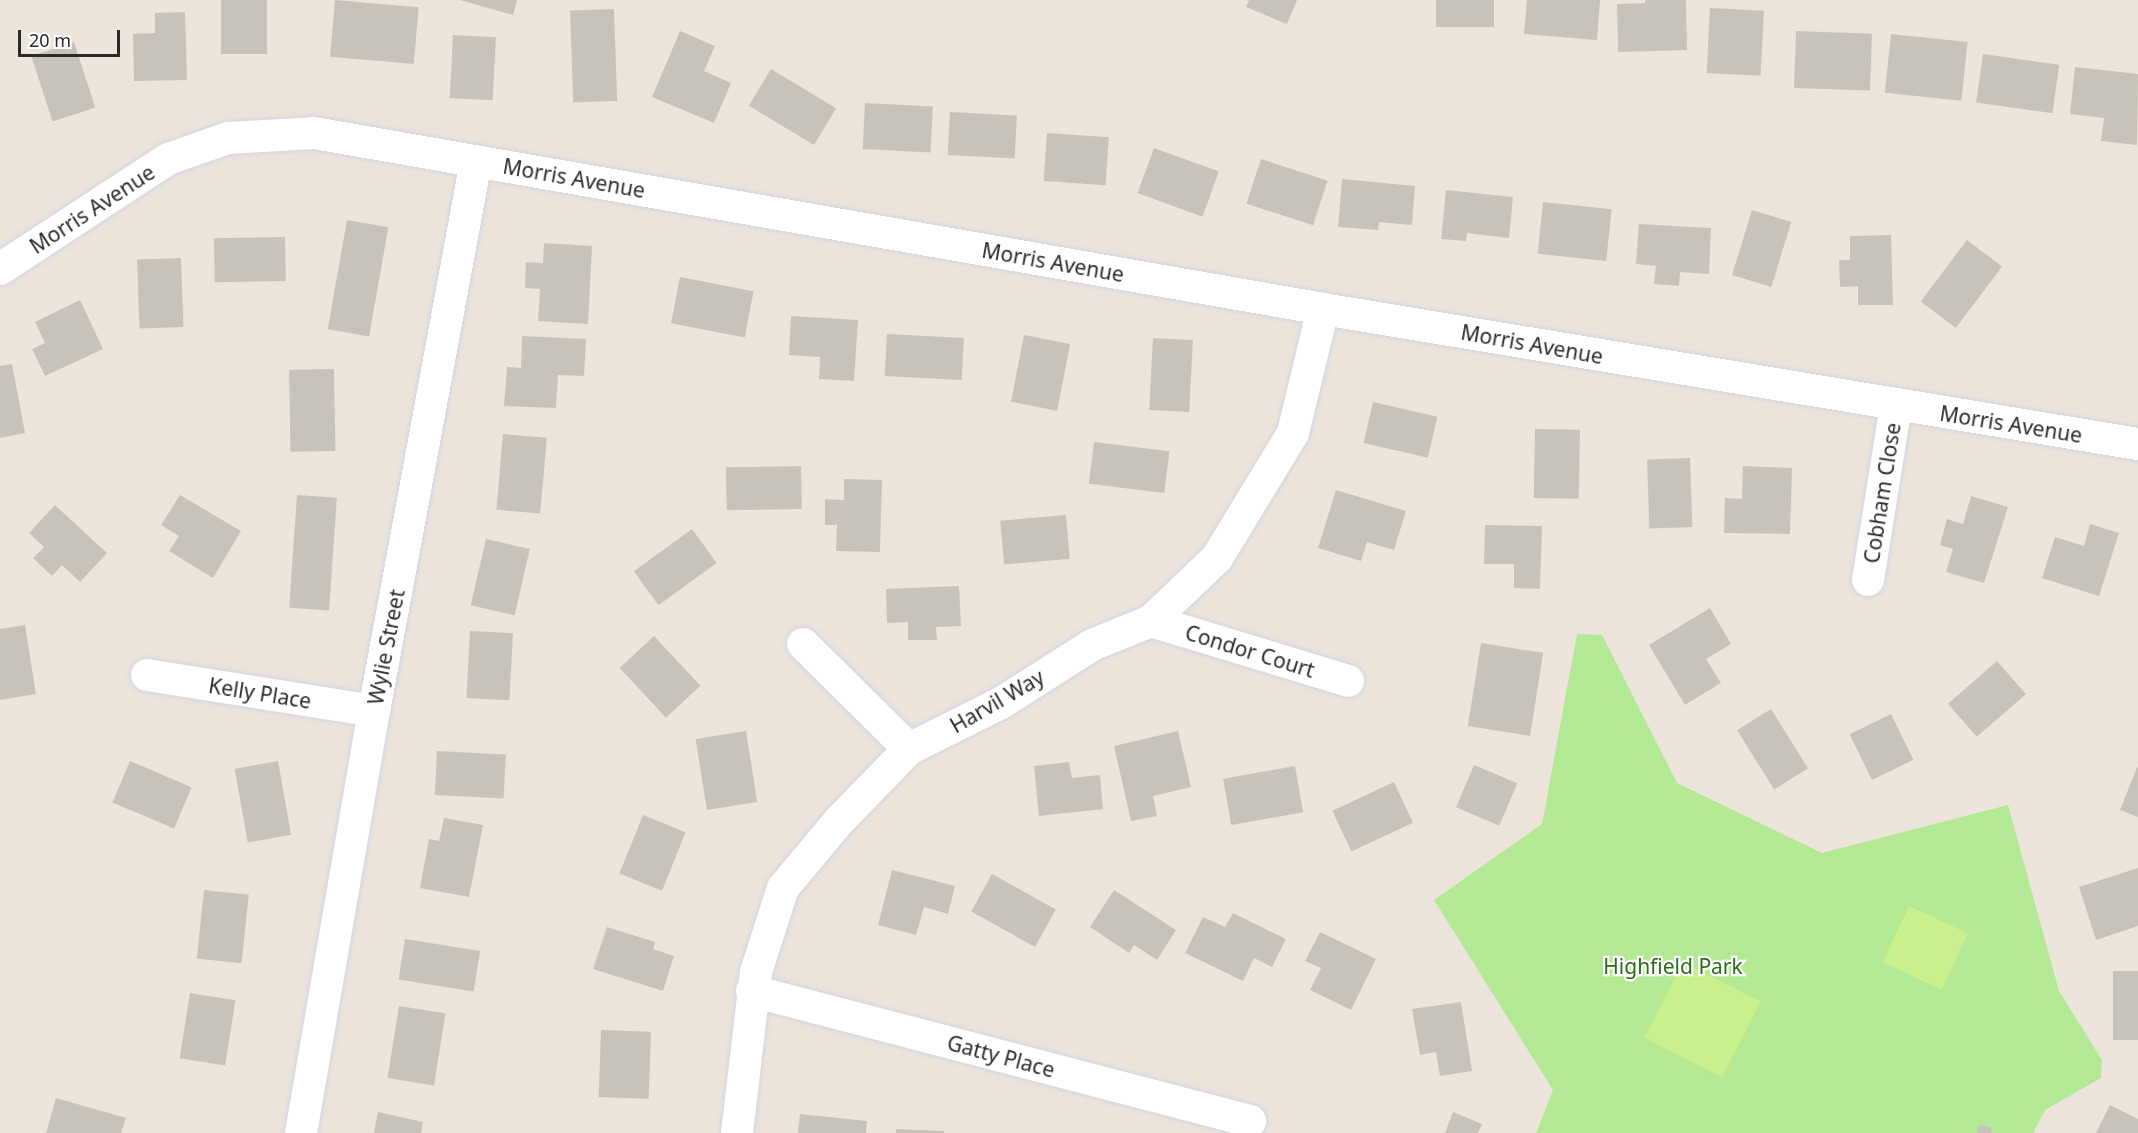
<!DOCTYPE html>
<style>
body{margin:0}
#map{position:relative;width:2138px;height:1133px;overflow:hidden;background:#ede5db;font-family:"Noto Sans",sans-serif}
div>[style]{position:absolute}
.green>*{inset:0;background:#b3e894}
.pitch>*{inset:0;background:#caf08e;transform-origin:0 0}
.building>*{inset:0;background:#c8c3ba;transform-origin:0 0}
.roads{filter:drop-shadow(0 0 2px #d0d5e4) drop-shadow(0 0 2px #d0d5e4)}
.street>*{height:32px;margin:-16px;padding:0 16px;transform-origin:16px;border-radius:16px;background:#fff}
span{translate:-50% -50%;white-space:nowrap;text-align:center;line-height:1.15;-webkit-text-stroke:4.5px #fff;paint-order:stroke}
.street-label{font-size:21px;color:#2a2a2a}
.park-label{font-size:21px;color:#2a6d15}
.scale{position:absolute;left:18px;top:30px;width:102px;height:27px;box-sizing:border-box;border:3px solid #2a2a2a;border-top:0;padding-left:8px;font-size:18px;line-height:21px;white-space:nowrap;color:#2a2a2a;-webkit-text-stroke:4px #fff;paint-order:stroke}
</style>
<div id="map">
<div class="green">
<i style="clip-path:polygon(1577px 634px,1602px 635px,1677px 783px,1822px 853px,2008px 805px,2059px 991px,2102px 1060px,2101px 1078px,2045px 1110px,2033px 1133px,1536px 1133px,1553px 1090px,1434px 900px,1542px 824px)"></i>
</div>
<div class="pitch">
<i style="left:1909px;top:906px;width:65px;height:62px;rotate:25deg"></i>
<i style="left:1683px;top:962px;width:87px;height:85px;rotate:27deg"></i>
</div>
<div class="building">
<i style="left:221px;top:0;width:46px;height:54px"></i>
<i style="left:335px;top:0;width:84px;height:57px;rotate:5deg"></i>
<i style="clip-path:polygon(460px 0,517px 0,513px 15px)"></i>
<i style="clip-path:polygon(1249px 0,1297px 0,1287px 24px,1246px 7px)"></i>
<i style="left:1436px;top:0;width:58px;height:27px"></i>
<i style="clip-path:polygon(1527px 0,1600px 0,1597px 40px,1524px 34px)"></i>
<i style="clip-path:polygon(1645px 0,1686px 0,1687px 50px,1618px 52px,1617px 4px,1645px 3px)"></i>
<i style="left:1710px;top:8px;width:54px;height:65px;rotate:3deg"></i>
<i style="left:614px;top:9px;width:92px;height:44px;rotate:88deg"></i>
<i style="clip-path:polygon(185px 12px,187px 80px,134px 81px,133px 34px,155px 33px,155px 13px)"></i>
<i style="clip-path:polygon(680px 31px,715px 46px,704px 71px,731px 83px,714px 123px,652px 97px)"></i>
<i style="left:1796px;top:31px;width:76px;height:57px;rotate:2deg"></i>
<i style="left:1891px;top:34px;width:77px;height:59px;rotate:6deg"></i>
<i style="left:453px;top:35px;width:43px;height:63px;rotate:3deg"></i>
<i style="left:74px;top:42px;width:69px;height:45px;rotate:72deg"></i>
<i style="left:1983px;top:54px;width:77px;height:49px;rotate:8deg"></i>
<i style="clip-path:polygon(2075px 67px,2138px 74px,2137px 145px,2101px 141px,2104px 118px,2070px 114px)"></i>
<i style="left:771px;top:69px;width:76px;height:43px;rotate:31deg"></i>
<i style="left:865px;top:103px;width:68px;height:46px;rotate:3deg"></i>
<i style="left:950px;top:112px;width:67px;height:43px;rotate:3deg"></i>
<i style="left:1047px;top:133px;width:62px;height:48px;rotate:4deg"></i>
<i style="left:1154px;top:148px;width:69px;height:48px;rotate:20deg"></i>
<i style="left:1261px;top:159px;width:70px;height:47px;rotate:18deg"></i>
<i style="clip-path:polygon(1342px 179px,1415px 186px,1412px 225px,1379px 222px,1378px 230px,1338px 227px)"></i>
<i style="clip-path:polygon(1446px 190px,1513px 197px,1509px 238px,1467px 233px,1466px 241px,1441px 239px)"></i>
<i style="left:1543px;top:202px;width:69px;height:52px;rotate:6deg"></i>
<i style="left:1752px;top:210px;width:41px;height:68px;rotate:17deg"></i>
<i style="left:347px;top:220px;width:42px;height:111px;rotate:10deg"></i>
<i style="clip-path:polygon(1639px 224px,1711px 228px,1709px 274px,1680px 272px,1679px 286px,1654px 284px,1656px 266px,1636px 264px)"></i>
<i style="clip-path:polygon(1891px 235px,1893px 305px,1858px 305px,1858px 286px,1840px 287px,1839px 260px,1850px 260px,1850px 236px)"></i>
<i style="left:285px;top:237px;width:44px;height:71px;rotate:89deg"></i>
<i style="left:1967px;top:240px;width:44px;height:77px;rotate:37deg"></i>
<i style="clip-path:polygon(544px 243px,592px 246px,588px 324px,538px 321px,540px 289px,525px 288px,526px 262px,543px 263px)"></i>
<i style="left:181px;top:258px;width:69px;height:44px;rotate:88deg"></i>
<i style="left:680px;top:277px;width:75px;height:47px;rotate:11deg"></i>
<i style="clip-path:polygon(80px 300px,103px 349px,45px 376px,32px 349px,45px 343px,35px 322px)"></i>
<i style="clip-path:polygon(791px 316px,858px 320px,854px 381px,819px 379px,820px 357px,789px 355px)"></i>
<i style="left:887px;top:334px;width:77px;height:42px;rotate:3deg"></i>
<i style="left:1024px;top:335px;width:47px;height:68px;rotate:11deg"></i>
<i style="clip-path:polygon(522px 336px,586px 339px,584px 376px,558px 375px,556px 408px,504px 406px,507px 367px,521px 368px)"></i>
<i style="left:1153px;top:338px;width:40px;height:72px;rotate:3deg"></i>
<i style="clip-path:polygon(12px 364px,25px 433px,0 438px,0 366px)"></i>
<i style="left:334px;top:369px;width:82px;height:45px;rotate:89deg"></i>
<i style="left:1373px;top:402px;width:66px;height:42px;rotate:13deg"></i>
<i style="left:1535px;top:429px;width:45px;height:69px;rotate:1deg"></i>
<i style="left:503px;top:434px;width:44px;height:76px;rotate:5deg"></i>
<i style="left:1094px;top:442px;width:76px;height:42px;rotate:7deg"></i>
<i style="left:1690px;top:458px;width:69px;height:43px;rotate:88deg"></i>
<i style="left:801px;top:466px;width:43px;height:75px;rotate:89deg"></i>
<i style="clip-path:polygon(1743px 466px,1792px 468px,1790px 534px,1724px 533px,1725px 498px,1742px 499px)"></i>
<i style="clip-path:polygon(844px 479px,882px 480px,880px 552px,836px 551px,837px 525px,825px 525px,825px 499px,844px 500px)"></i>
<i style="clip-path:polygon(1336px 490px,1406px 511px,1394px 550px,1367px 542px,1361px 561px,1318px 548px)"></i>
<i style="clip-path:polygon(180px 495px,241px 531px,213px 578px,169px 551px,179px 536px,161px 525px)"></i>
<i style="left:297px;top:495px;width:40px;height:113px;rotate:4deg"></i>
<i style="clip-path:polygon(1971px 496px,2008px 507px,1984px 583px,1946px 572px,1953px 549px,1940px 545px,1947px 519px,1963px 524px)"></i>
<i style="clip-path:polygon(55px 505px,107px 553px,80px 582px,62px 565px,52px 576px,33px 558px,44px 547px,29px 533px)"></i>
<i style="left:1066px;top:515px;width:44px;height:66px;rotate:85deg"></i>
<i style="clip-path:polygon(2090px 524px,2119px 533px,2099px 596px,2042px 578px,2055px 537px,2084px 546px)"></i>
<i style="clip-path:polygon(1485px 525px,1542px 526px,1540px 589px,1514px 588px,1514px 564px,1484px 564px)"></i>
<i style="left:692px;top:529px;width:42px;height:72px;rotate:54deg"></i>
<i style="left:486px;top:539px;width:45px;height:68px;rotate:13deg"></i>
<i style="clip-path:polygon(959px 586px,961px 626px,936px 627px,937px 640px,908px 640px,908px 622px,887px 623px,886px 589px)"></i>
<i style="clip-path:polygon(1710px 608px,1731px 644px,1706px 659px,1721px 683px,1685px 705px,1649px 645px)"></i>
<i style="clip-path:polygon(25px 625px,36px 694px,0 700px,0 629px)"></i>
<i style="left:470px;top:631px;width:43px;height:67px;rotate:3deg"></i>
<i style="left:654px;top:636px;width:68px;height:47px;rotate:47deg"></i>
<i style="left:1481px;top:643px;width:63px;height:84px;rotate:9deg"></i>
<i style="left:1997px;top:661px;width:44px;height:65px;rotate:49deg"></i>
<i style="left:1771px;top:709px;width:70px;height:40px;rotate:58deg"></i>
<i style="left:1891px;top:714px;width:51px;height:46px;rotate:64deg"></i>
<i style="left:746px;top:731px;width:72px;height:51px;rotate:81deg"></i>
<i style="clip-path:polygon(1178px 731px,1191px 787px,1153px 796px,1157px 816px,1131px 821px,1114px 746px)"></i>
<i style="left:437px;top:751px;width:69px;height:44px;rotate:3deg"></i>
<i style="left:130px;top:761px;width:67px;height:45px;rotate:23deg"></i>
<i style="left:278px;top:761px;width:75px;height:44px;rotate:80deg"></i>
<i style="clip-path:polygon(1069px 762px,1072px 778px,1100px 775px,1103px 809px,1039px 816px,1034px 766px)"></i>
<i style="left:1474px;top:765px;width:47px;height:46px;rotate:23deg"></i>
<i style="clip-path:polygon(2138px 765px,2138px 817px,2120px 810px)"></i>
<i style="left:1295px;top:766px;width:47px;height:73px;rotate:80deg"></i>
<i style="left:1394px;top:782px;width:45px;height:68px;rotate:65deg"></i>
<i style="left:643px;top:815px;width:46px;height:63px;rotate:22deg"></i>
<i style="clip-path:polygon(444px 818px,483px 825px,469px 897px,420px 888px,429px 839px,439px 841px)"></i>
<i style="clip-path:polygon(2138px 868px,2138px 926px,2096px 940px,2079px 887px)"></i>
<i style="clip-path:polygon(892px 870px,955px 886px,948px 914px,924px 907px,916px 935px,878px 925px)"></i>
<i style="left:992px;top:874px;width:73px;height:43px;rotate:29deg"></i>
<i style="left:204px;top:890px;width:45px;height:69px;rotate:6deg"></i>
<i style="clip-path:polygon(1114px 890px,1176px 930px,1157px 960px,1134px 945px,1129px 953px,1090px 927px)"></i>
<i style="clip-path:polygon(1233px 913px,1286px 939px,1272px 967px,1254px 958px,1243px 981px,1185px 953px,1203px 917px,1225px 927px)"></i>
<i style="clip-path:polygon(607px 927px,655px 942px,653px 949px,674px 956px,663px 991px,593px 969px)"></i>
<i style="clip-path:polygon(1320px 932px,1376px 959px,1351px 1010px,1310px 990px,1321px 968px,1305px 961px)"></i>
<i style="left:405px;top:939px;width:76px;height:41px;rotate:9deg"></i>
<i style="left:2138px;top:971px;width:69px;height:25px;rotate:90deg"></i>
<i style="left:190px;top:993px;width:46px;height:66px;rotate:9deg"></i>
<i style="clip-path:polygon(1461px 1002px,1472px 1071px,1440px 1076px,1436px 1052px,1420px 1055px,1412px 1009px)"></i>
<i style="left:399px;top:1006px;width:47px;height:73px;rotate:9deg"></i>
<i style="left:601px;top:1030px;width:50px;height:67px;rotate:2deg"></i>
<i style="clip-path:polygon(56px 1098px,126px 1118px,121px 1133px,46px 1133px)"></i>
<i style="clip-path:polygon(2110px 1105px,2138px 1119px,2138px 1133px,2096px 1133px)"></i>
<i style="clip-path:polygon(378px 1112px,423px 1122px,421px 1133px,374px 1133px)"></i>
<i style="clip-path:polygon(1453px 1112px,1482px 1124px,1478px 1133px,1445px 1133px)"></i>
<i style="clip-path:polygon(800px 1114px,867px 1121px,866px 1133px,798px 1133px)"></i>
<i style="clip-path:polygon(1980px 1124px,1992px 1128px,1991px 1133px,1977px 1133px)"></i>
<i style="clip-path:polygon(896px 1129px,944px 1131px,944px 1133px,896px 1133px)"></i>
</div>
<div class="roads">
<div class="street">
<i style="left:0;top:269px;width:201px;rotate:-33.2deg"></i>
<i style="left:168px;top:159px;width:64px;rotate:-19.3deg"></i>
<i style="left:228px;top:138px;width:86px;rotate:-3.3deg"></i>
<i style="left:314px;top:133px;width:1024px;rotate:9.89deg"></i>
<i style="left:1323px;top:309px;width:826px;rotate:9.41deg"></i>
<i style="left:1868px;top:580px;width:176px;rotate:-80.9deg"></i>
<i style="left:1151px;top:621px;width:206px;rotate:16.9deg"></i>
<i style="left:803px;top:644px;width:149px;rotate:44.7deg"></i>
<i style="left:147px;top:675px;width:230px;rotate:9deg"></i>
<i style="left:752px;top:991px;width:515px;rotate:14.63deg"></i>
<i style="left:301px;top:1133px;width:428px;rotate:-80.2deg"></i>
<i style="left:374px;top:711px;width:559px;rotate:-79.49deg"></i>
<i style="left:737px;top:1133px;width:162px;rotate:-83.3deg"></i>
<i style="left:756px;top:972px;width:88px;rotate:-72.2deg"></i>
<i style="left:783px;top:888px;width:87px;rotate:-50.1deg"></i>
<i style="left:839px;top:821px;width:100px;rotate:-45.8deg"></i>
<i style="left:909px;top:749px;width:103px;rotate:-26.6deg"></i>
<i style="left:1001px;top:703px;width:108px;rotate:-32.5deg"></i>
<i style="left:1092px;top:645px;width:64px;rotate:-22.1deg"></i>
<i style="left:1151px;top:621px;width:91px;rotate:-43.7deg"></i>
<i style="left:1217px;top:558px;width:146px;rotate:-58.7deg"></i>
<i style="left:1293px;top:433px;width:128px;rotate:-76.4deg"></i>
</div>
</div>
<div class="street-label">
<span style="left:574px;top:178px;rotate:10deg">Morris Avenue</span>
<span style="left:92px;top:209px;rotate:-33deg">Morris Avenue</span>
<span style="left:1053px;top:262px;rotate:10deg">Morris Avenue</span>
<span style="left:1532px;top:344px;rotate:10deg">Morris Avenue</span>
<span style="left:2011px;top:424px;rotate:9deg">Morris Avenue</span>
<span style="left:1882px;top:493px;rotate:-81deg">Cobham Close</span>
<span style="left:386px;top:647px;rotate:-79deg">Wylie Street</span>
<span style="left:1250px;top:651px;rotate:17deg">Condor Court</span>
<span style="left:260px;top:693px;rotate:9deg">Kelly Place</span>
<span style="left:997px;top:701px;rotate:-30deg">Harvil Way</span>
<span style="left:1001px;top:1056px;rotate:15deg">Gatty Place</span>
</div>
<div class="park-label">
<span style="left:1673px;top:966px">Highfield Park</span>
</div>
<div class="scale">20 m</div>
</div>
